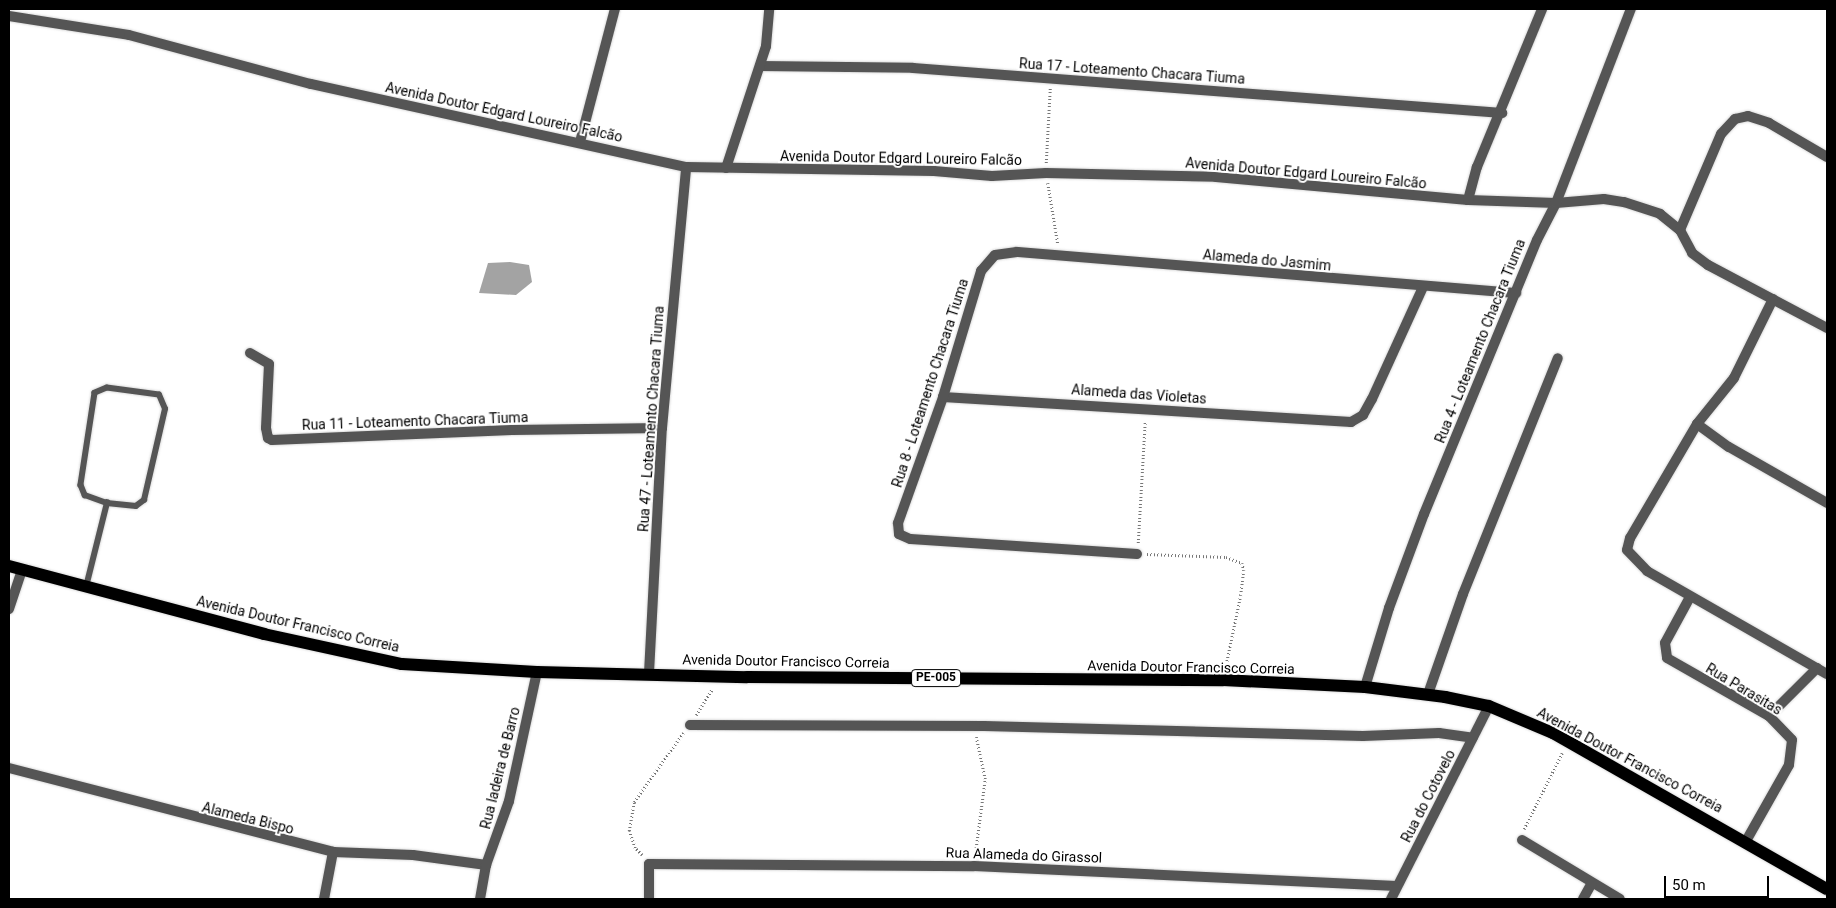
<!DOCTYPE html>
<meta charset="utf-8">
<style>
body{margin:0}
#map{position:relative;width:1836px;height:908px;overflow:hidden;background:#fff;font-family:Roboto,sans-serif}
div>[style]{position:absolute}
.water>*{inset:0;background:#a3a3a3}
.path>*{height:2.5px;margin-top:-1.25px;transform-origin:0;background:repeating-linear-gradient(90deg,#777 0 1px,transparent 0 3.5px)}
.roads{filter:drop-shadow(0 0 1px #dbdbdb) drop-shadow(0 0 1px #dbdbdb)}
.lane>*{height:5.5px;margin:-2.75px;padding:0 2.75px;transform-origin:2.75px;border-radius:2.75px;background:#555}
.street>*{height:10px;margin:-5px;padding:0 5px;transform-origin:5px;border-radius:5px;background:#555}
.primary>*{height:12px;margin:-6px;padding:0 6px;transform-origin:6px;border-radius:6px;background:#000}
span{translate:-50% -50%;white-space:nowrap;text-align:center;line-height:1.15;-webkit-text-stroke:4px #fff;paint-order:stroke}
.shield-label span{padding:1px 4px;background:#fff;border:1px solid;border-radius:4px;-webkit-text-stroke-width:0}
.shield-label{font-size:12px;color:#000;font-weight:700}
.street-label{font-size:14px;color:#000}
.frame{position:absolute;inset:0;border:10px solid #000;pointer-events:none}
.scale{position:absolute;left:1664px;top:876px;width:105px;height:22px;box-sizing:border-box;border:2px solid #000;border-top:0;padding-left:6px;font-size:15px;line-height:18px;white-space:nowrap;color:#000;-webkit-text-stroke:4px #fff;paint-order:stroke}
</style>
<div id="map">
<div class="water">
<i style="clip-path:polygon(510px 262px,529px 265px,532px 282px,516px 295px,479px 293px,488px 263px)"></i>
</div>
<div class="path">
<i style="left:1046px;top:163px;width:75px;rotate:-86.9deg"></i>
<i style="left:1048px;top:183px;width:62px;rotate:80.7deg"></i>
<i style="left:1138px;top:543px;width:122px;rotate:-86.7deg"></i>
<i style="left:1147px;top:554px;width:79px;rotate:2.2deg"></i>
<i style="left:1226px;top:557px;width:17px;rotate:21deg"></i>
<i style="left:1242px;top:563px;width:7px;rotate:74deg"></i>
<i style="left:1244px;top:570px;width:25px;rotate:97deg"></i>
<i style="left:1241px;top:595px;width:74px;rotate:101.8deg"></i>
<i style="left:696px;top:715px;width:31px;rotate:-58deg"></i>
<i style="left:1524px;top:829px;width:85px;rotate:-63.4deg"></i>
<i style="left:642px;top:855px;width:10px;rotate:-135deg"></i>
<i style="left:635px;top:848px;width:18px;rotate:-109deg"></i>
<i style="left:629px;top:831px;width:29px;rotate:-80deg"></i>
<i style="left:634px;top:802px;width:85px;rotate:-54.6deg"></i>
<i style="left:975px;top:855px;width:77px;rotate:-82.5deg"></i>
<i style="left:985px;top:779px;width:43px;rotate:-102.1deg"></i>
</div>
<div class="roads">
<div class="lane">
<i style="left:86px;top:587px;width:87px;rotate:-76deg"></i>
<i style="left:107px;top:503px;width:29px;rotate:6deg"></i>
<i style="left:136px;top:506px;width:10px;rotate:-37deg"></i>
<i style="left:144px;top:500px;width:93px;rotate:-77deg"></i>
<i style="left:165px;top:409px;width:15px;rotate:-113deg"></i>
<i style="left:159px;top:395px;width:52px;rotate:-172.3deg"></i>
<i style="left:107px;top:388px;width:13px;rotate:157deg"></i>
<i style="left:95px;top:393px;width:93px;rotate:98.7deg"></i>
<i style="left:81px;top:485px;width:11px;rotate:68deg"></i>
<i style="left:85px;top:495px;width:23px;rotate:20deg"></i>
</div>
<div class="street">
<i style="left:9px;top:16px;width:121px;rotate:9deg"></i>
<i style="left:129px;top:35px;width:188px;rotate:15.1deg"></i>
<i style="left:311px;top:84px;width:384px;rotate:12.5deg"></i>
<i style="left:686px;top:167px;width:248px;rotate:0.9deg"></i>
<i style="left:934px;top:171px;width:58px;rotate:4.9deg"></i>
<i style="left:992px;top:176px;width:54px;rotate:-3.2deg"></i>
<i style="left:1046px;top:173px;width:170px;rotate:1.3deg"></i>
<i style="left:1216px;top:177px;width:253px;rotate:5.2deg"></i>
<i style="left:1468px;top:200px;width:88px;rotate:2deg"></i>
<i style="left:1556px;top:203px;width:48px;rotate:-4.8deg"></i>
<i style="left:1604px;top:199px;width:20px;rotate:9deg"></i>
<i style="left:1624px;top:202px;width:38px;rotate:18deg"></i>
<i style="left:1660px;top:214px;width:26px;rotate:39deg"></i>
<i style="left:1680px;top:230px;width:26px;rotate:62deg"></i>
<i style="left:1692px;top:253px;width:20px;rotate:37deg"></i>
<i style="left:1708px;top:265px;width:135px;rotate:27.9deg"></i>
<i style="left:760px;top:66px;width:153px;rotate:0.7deg"></i>
<i style="left:913px;top:68px;width:591px;rotate:4.37deg"></i>
<i style="left:580px;top:142px;width:138px;rotate:-75.3deg"></i>
<i style="left:726px;top:168px;width:128px;rotate:-71.8deg"></i>
<i style="left:766px;top:46px;width:37px;rotate:-85deg"></i>
<i style="left:1468px;top:200px;width:34px;rotate:-75deg"></i>
<i style="left:1477px;top:167px;width:171px;rotate:-67.6deg"></i>
<i style="left:1680px;top:230px;width:104px;rotate:-66.9deg"></i>
<i style="left:1721px;top:134px;width:21px;rotate:-47deg"></i>
<i style="left:1735px;top:119px;width:13px;rotate:-13deg"></i>
<i style="left:1748px;top:116px;width:22px;rotate:18deg"></i>
<i style="left:1769px;top:123px;width:67px;rotate:30.4deg"></i>
<i style="left:1773px;top:299px;width:88px;rotate:116.3deg"></i>
<i style="left:1734px;top:378px;width:59px;rotate:128.8deg"></i>
<i style="left:1697px;top:424px;width:132px;rotate:120.4deg"></i>
<i style="left:1630px;top:538px;width:12px;rotate:104deg"></i>
<i style="left:1627px;top:550px;width:29px;rotate:46deg"></i>
<i style="left:1647px;top:571px;width:207px;rotate:29.8deg"></i>
<i style="left:250px;top:353px;width:22px;rotate:30deg"></i>
<i style="left:269px;top:364px;width:64px;rotate:92.7deg"></i>
<i style="left:266px;top:428px;width:10px;rotate:79deg"></i>
<i style="left:268px;top:438px;width:4px;rotate:27deg"></i>
<i style="left:272px;top:440px;width:240px;rotate:-2.4deg"></i>
<i style="left:512px;top:430px;width:150px;rotate:-0.8deg"></i>
<i style="left:943px;top:397px;width:409px;rotate:3.5deg"></i>
<i style="left:1351px;top:422px;width:14px;rotate:-30deg"></i>
<i style="left:1363px;top:415px;width:18px;rotate:-61deg"></i>
<i style="left:1372px;top:399px;width:123px;rotate:-65.5deg"></i>
<i style="left:1697px;top:424px;width:39px;rotate:36deg"></i>
<i style="left:1729px;top:447px;width:113px;rotate:29.7deg"></i>
<i style="left:1137px;top:554px;width:227px;rotate:-176.2deg"></i>
<i style="left:910px;top:539px;width:12px;rotate:-156deg"></i>
<i style="left:899px;top:534px;width:11px;rotate:-95deg"></i>
<i style="left:898px;top:523px;width:134px;rotate:-70.3deg"></i>
<i style="left:943px;top:397px;width:132px;rotate:-73.2deg"></i>
<i style="left:981px;top:271px;width:21px;rotate:-49deg"></i>
<i style="left:995px;top:255px;width:22px;rotate:-8deg"></i>
<i style="left:1017px;top:252px;width:501px;rotate:4.7deg"></i>
<i style="left:1690px;top:597px;width:52px;rotate:118.5deg"></i>
<i style="left:1665px;top:643px;width:15px;rotate:82deg"></i>
<i style="left:1667px;top:658px;width:117px;rotate:29.6deg"></i>
<i style="left:1769px;top:716px;width:33px;rotate:46deg"></i>
<i style="left:1792px;top:740px;width:25px;rotate:97deg"></i>
<i style="left:1789px;top:765px;width:87px;rotate:119.5deg"></i>
<i style="left:9px;top:609px;width:41px;rotate:-71.6deg"></i>
<i style="left:649px;top:673px;width:245px;rotate:-87deg"></i>
<i style="left:662px;top:428px;width:262px;rotate:-84.7deg"></i>
<i style="left:1365px;top:687px;width:83px;rotate:-73.1deg"></i>
<i style="left:1389px;top:608px;width:100px;rotate:-69.6deg"></i>
<i style="left:1424px;top:514px;width:296px;rotate:-67.6deg"></i>
<i style="left:1537px;top:240px;width:42px;rotate:-62.8deg"></i>
<i style="left:1556px;top:203px;width:208px;rotate:-68.9deg"></i>
<i style="left:1428px;top:694px;width:106px;rotate:-70.7deg"></i>
<i style="left:1463px;top:594px;width:254px;rotate:-68.1deg"></i>
<i style="left:1769px;top:716px;width:68px;rotate:-45deg"></i>
<i style="left:690px;top:725px;width:294px;rotate:0.2deg"></i>
<i style="left:984px;top:726px;width:379px;rotate:1.5deg"></i>
<i style="left:1363px;top:736px;width:76px;rotate:-2.3deg"></i>
<i style="left:1439px;top:733px;width:34px;rotate:8deg"></i>
<i style="left:9px;top:768px;width:335px;rotate:14.5deg"></i>
<i style="left:333px;top:852px;width:80px;rotate:2.1deg"></i>
<i style="left:413px;top:855px;width:74px;rotate:7.8deg"></i>
<i style="left:1522px;top:840px;width:114px;rotate:31deg"></i>
<i style="left:324px;top:899px;width:48px;rotate:-79.2deg"></i>
<i style="left:480px;top:899px;width:35px;rotate:-80deg"></i>
<i style="left:486px;top:865px;width:68px;rotate:-70.2deg"></i>
<i style="left:509px;top:801px;width:132px;rotate:-77.8deg"></i>
<i style="left:649px;top:899px;width:35px;rotate:-90deg"></i>
<i style="left:649px;top:864px;width:325px;rotate:0.4deg"></i>
<i style="left:974px;top:866px;width:423px;rotate:2.7deg"></i>
<i style="left:1391px;top:899px;width:216px;rotate:-63.1deg"></i>
<i style="left:1583px;top:899px;width:18px;rotate:-61deg"></i>
</div>
<div class="primary">
<i style="left:9px;top:566px;width:264px;rotate:14.9deg"></i>
<i style="left:264px;top:634px;width:141px;rotate:12.3deg"></i>
<i style="left:402px;top:664px;width:135px;rotate:3.4deg"></i>
<i style="left:537px;top:672px;width:210px;rotate:1.4deg"></i>
<i style="left:747px;top:677px;width:476px;rotate:0.4deg"></i>
<i style="left:1223px;top:680px;width:142px;rotate:2.8deg"></i>
<i style="left:1365px;top:687px;width:81px;rotate:7.1deg"></i>
<i style="left:1445px;top:697px;width:45px;rotate:11.6deg"></i>
<i style="left:1489px;top:706px;width:69px;rotate:22.9deg"></i>
<i style="left:1553px;top:733px;width:315px;rotate:29.7deg"></i>
</div>
</div>
<div class="shield-label">
<span style="left:936px;top:678px">PE-005</span>
</div>
<div class="street-label">
<span style="left:1132px;top:71px;rotate:4deg">Rua 17 - Loteamento Chacara Tiuma</span>
<span style="left:504px;top:112px;rotate:12deg">Avenida Doutor Edgard Loureiro Falcão</span>
<span style="left:901px;top:158px;rotate:1deg">Avenida Doutor Edgard Loureiro Falcão</span>
<span style="left:1306px;top:173px;rotate:5deg">Avenida Doutor Edgard Loureiro Falcão</span>
<span style="left:1267px;top:260px;rotate:5deg">Alameda do Jasmim</span>
<span style="left:1480px;top:341px;rotate:-68deg">Rua 4 - Loteamento Chacara Tiuma</span>
<span style="left:930px;top:383px;rotate:-72deg">Rua 8 - Loteamento Chacara Tiuma</span>
<span style="left:1139px;top:394px;rotate:4deg">Alameda das Violetas</span>
<span style="left:651px;top:419px;rotate:-86deg">Rua 47 - Loteamento Chacara Tiuma</span>
<span style="left:415px;top:421px;rotate:-2deg">Rua 11 - Loteamento Chacara Tiuma</span>
<span style="left:298px;top:624px;rotate:13deg">Avenida Doutor Francisco Correia</span>
<span style="left:786px;top:661px;rotate:1deg">Avenida Doutor Francisco Correia</span>
<span style="left:1191px;top:667px;rotate:1deg">Avenida Doutor Francisco Correia</span>
<span style="left:1744px;top:689px;rotate:31deg">Rua Parasitas</span>
<span style="left:1630px;top:760px;rotate:28deg">Avenida Doutor Francisco Correia</span>
<span style="left:500px;top:768px;rotate:-76deg">Rua ladeira de Barro</span>
<span style="left:1428px;top:796px;rotate:-63deg">Rua do Cotovelo</span>
<span style="left:248px;top:818px;rotate:14deg">Alameda Bispo</span>
<span style="left:1024px;top:855px;rotate:2deg">Rua Alameda do Girassol</span>
</div>
<div class="frame"></div>
<div class="scale">50 m</div>
</div>
